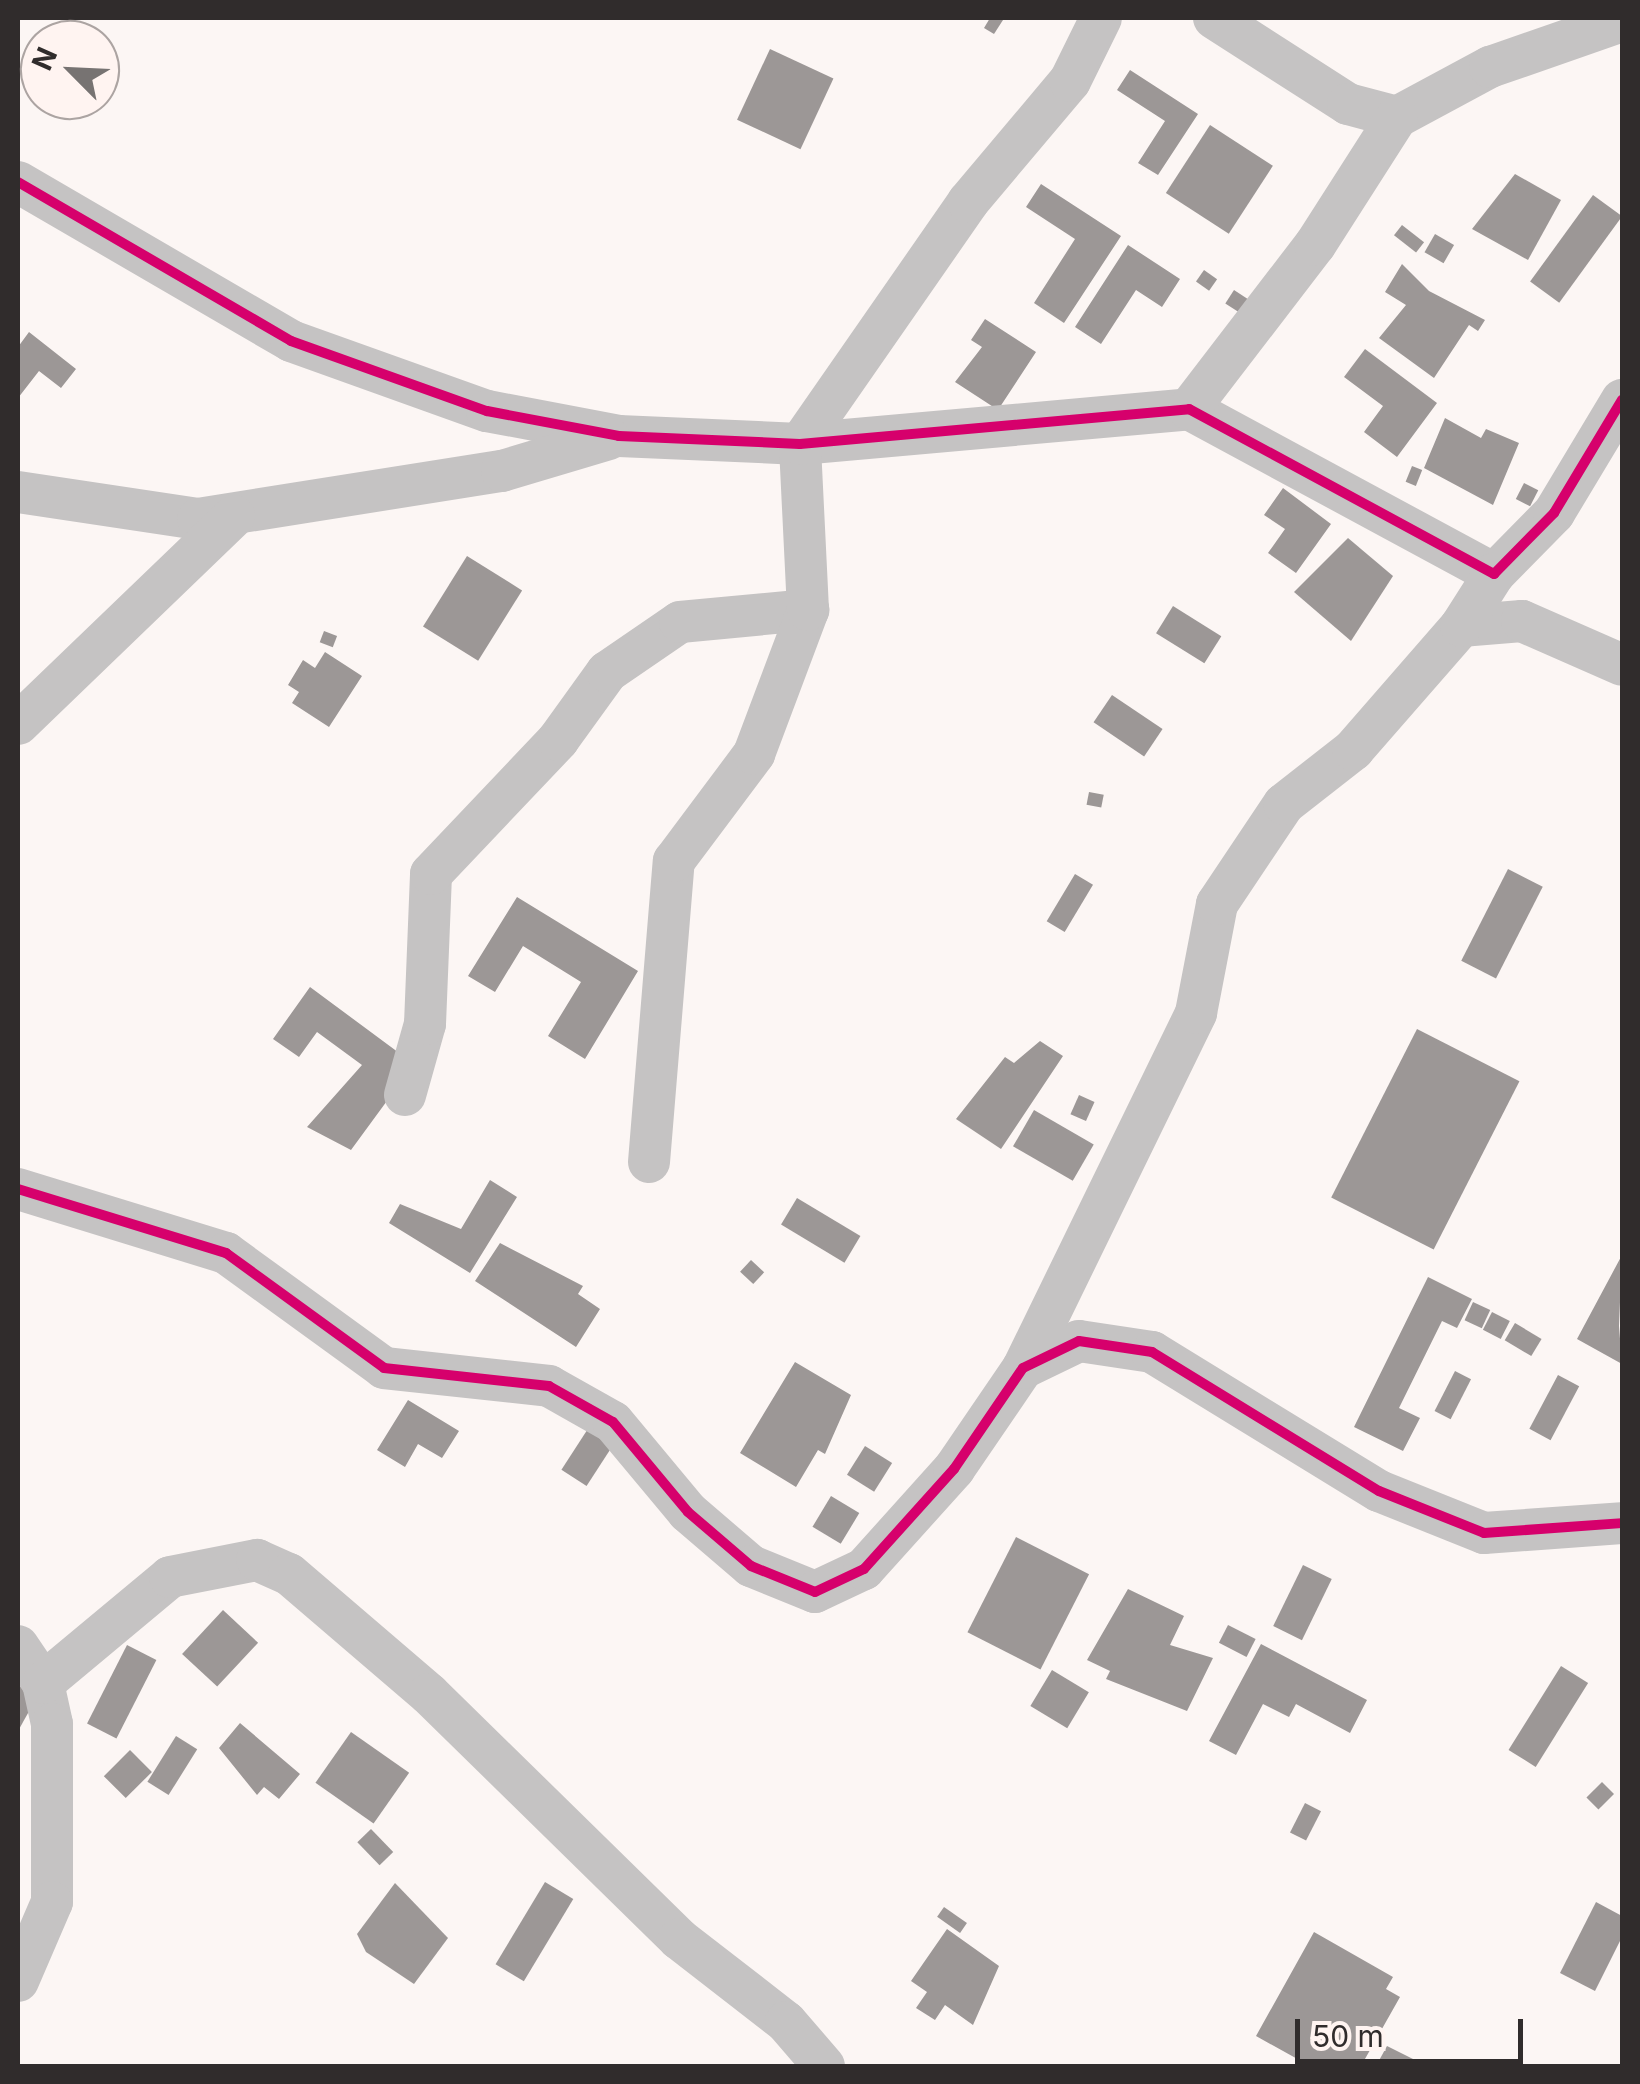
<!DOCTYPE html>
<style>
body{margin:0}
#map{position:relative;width:1640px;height:2084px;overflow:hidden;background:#fcf6f4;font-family:Inter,sans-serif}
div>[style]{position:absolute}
.building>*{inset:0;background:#9c9796;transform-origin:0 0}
.minor>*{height:42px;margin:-21px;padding:0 21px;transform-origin:21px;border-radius:21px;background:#c5c3c3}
.cycleway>*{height:10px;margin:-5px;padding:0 5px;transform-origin:5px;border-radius:5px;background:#d6006c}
span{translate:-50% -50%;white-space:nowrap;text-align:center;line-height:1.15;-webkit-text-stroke:10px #fff4f1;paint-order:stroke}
.frame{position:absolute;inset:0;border:20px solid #302c2c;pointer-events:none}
.north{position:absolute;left:20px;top:20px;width:100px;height:100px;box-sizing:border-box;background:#fff4f1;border:2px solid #aca4a2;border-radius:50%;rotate:294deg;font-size:28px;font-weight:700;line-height:40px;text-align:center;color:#302c2c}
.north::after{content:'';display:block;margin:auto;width:35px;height:45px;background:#777372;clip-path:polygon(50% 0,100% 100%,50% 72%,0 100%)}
.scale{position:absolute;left:1295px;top:2019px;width:228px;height:45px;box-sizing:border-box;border:5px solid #302c2c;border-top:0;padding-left:12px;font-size:30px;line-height:35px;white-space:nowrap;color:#302c2c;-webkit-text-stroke:8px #fff4f1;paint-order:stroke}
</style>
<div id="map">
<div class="building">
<i style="clip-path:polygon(990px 18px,1003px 20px,994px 34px,984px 28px)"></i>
<i style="left:770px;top:49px;width:70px;height:78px;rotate:25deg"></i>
<i style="clip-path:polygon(1130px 70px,1198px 114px,1158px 175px,1138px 163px,1165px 121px,1117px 90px)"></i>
<i style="left:1210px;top:125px;width:75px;height:81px;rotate:33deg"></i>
<i style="clip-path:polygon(1515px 174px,1561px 200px,1528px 260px,1472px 229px)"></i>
<i style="clip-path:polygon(1041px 184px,1121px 236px,1064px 323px,1034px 303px,1075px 239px,1026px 207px)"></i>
<i style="left:1593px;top:195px;width:36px;height:107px;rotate:36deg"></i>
<i style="left:1402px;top:225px;width:28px;height:13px;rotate:38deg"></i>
<i style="left:1435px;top:234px;width:22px;height:21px;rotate:30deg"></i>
<i style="clip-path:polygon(1128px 245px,1180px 279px,1162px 307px,1136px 290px,1101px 344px,1075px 327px)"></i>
<i style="clip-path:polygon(1402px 264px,1429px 291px,1485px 320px,1478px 331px,1469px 325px,1434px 378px,1379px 338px,1406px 305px,1385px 292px)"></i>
<i style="left:1204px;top:270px;width:16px;height:14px;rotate:35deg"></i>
<i style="left:1234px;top:290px;width:20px;height:16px;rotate:33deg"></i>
<i style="clip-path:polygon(985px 319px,1036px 352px,998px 410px,955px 382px,982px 347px,971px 340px)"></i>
<i style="clip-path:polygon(29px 332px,76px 369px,61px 388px,39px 371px,18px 398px,18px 347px)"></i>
<i style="clip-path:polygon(1365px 349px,1437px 403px,1397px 457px,1364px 432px,1383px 406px,1344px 377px)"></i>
<i style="clip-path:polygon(1445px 418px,1481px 438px,1486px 429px,1519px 443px,1493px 505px,1424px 468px)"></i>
<i style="left:1412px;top:466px;width:11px;height:17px;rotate:22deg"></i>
<i style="left:1524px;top:483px;width:16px;height:18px;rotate:27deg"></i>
<i style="clip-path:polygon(1283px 488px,1331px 524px,1296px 573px,1268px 553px,1285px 529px,1264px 515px)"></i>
<i style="clip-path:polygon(1348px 538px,1393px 576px,1351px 641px,1294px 592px)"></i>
<i style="left:467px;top:556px;width:65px;height:83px;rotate:32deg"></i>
<i style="left:1173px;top:606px;width:57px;height:32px;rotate:32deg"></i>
<i style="left:324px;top:631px;width:14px;height:12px;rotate:21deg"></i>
<i style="clip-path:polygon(325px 652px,362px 676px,329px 727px,292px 703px,299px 692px,288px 685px,303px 660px,315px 668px)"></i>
<i style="left:1112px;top:695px;width:61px;height:33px;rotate:34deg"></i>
<i style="left:1089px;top:792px;width:15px;height:13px;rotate:11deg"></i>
<i style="left:1508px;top:869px;width:39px;height:103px;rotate:27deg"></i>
<i style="left:1075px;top:874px;width:21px;height:55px;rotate:31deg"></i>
<i style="clip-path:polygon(517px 897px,638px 971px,585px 1059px,548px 1036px,581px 982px,523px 946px,495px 992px,468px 976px)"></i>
<i style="clip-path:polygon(310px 987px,414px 1064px,351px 1150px,307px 1127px,362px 1065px,317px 1032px,299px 1057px,273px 1039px)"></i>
<i style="left:1417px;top:1029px;width:115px;height:189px;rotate:27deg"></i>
<i style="clip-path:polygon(1040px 1041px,1063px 1056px,1001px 1149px,956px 1119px,1005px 1057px,1014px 1063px)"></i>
<i style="left:1079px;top:1095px;width:17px;height:21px;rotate:24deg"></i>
<i style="left:1034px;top:1110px;width:69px;height:42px;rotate:30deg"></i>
<i style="clip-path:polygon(490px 1180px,517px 1197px,470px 1273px,389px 1223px,400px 1204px,461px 1229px)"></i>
<i style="left:797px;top:1198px;width:74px;height:31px;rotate:31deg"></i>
<i style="clip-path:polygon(500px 1243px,583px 1286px,578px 1294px,600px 1309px,576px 1347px,475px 1281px)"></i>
<i style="clip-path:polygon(1622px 1255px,1619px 1326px,1622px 1364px,1577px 1339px)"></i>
<i style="left:751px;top:1260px;width:18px;height:16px;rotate:43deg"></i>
<i style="clip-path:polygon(1428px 1277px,1472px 1299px,1457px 1328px,1442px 1321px,1399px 1408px,1420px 1418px,1403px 1451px,1354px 1427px)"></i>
<i style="left:1473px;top:1302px;width:19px;height:20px;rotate:25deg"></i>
<i style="left:1492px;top:1312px;width:20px;height:20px;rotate:27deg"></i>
<i style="left:1515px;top:1323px;width:31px;height:20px;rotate:31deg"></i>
<i style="clip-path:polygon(795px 1362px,851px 1395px,825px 1454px,818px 1450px,796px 1487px,740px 1453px)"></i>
<i style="left:1455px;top:1371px;width:18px;height:45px;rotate:27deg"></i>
<i style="left:1558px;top:1375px;width:24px;height:61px;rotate:28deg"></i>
<i style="clip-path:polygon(408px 1400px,459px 1431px,442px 1458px,418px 1444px,405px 1467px,377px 1450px)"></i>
<i style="left:593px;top:1421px;width:30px;height:58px;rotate:33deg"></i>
<i style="left:865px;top:1446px;width:32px;height:34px;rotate:32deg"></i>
<i style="left:831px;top:1496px;width:33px;height:36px;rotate:31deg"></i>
<i style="left:1016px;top:1537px;width:82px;height:107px;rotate:27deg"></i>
<i style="left:1303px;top:1565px;width:32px;height:68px;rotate:26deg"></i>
<i style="clip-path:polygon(1128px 1589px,1184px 1616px,1170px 1645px,1213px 1658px,1187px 1711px,1106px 1679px,1110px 1671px,1087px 1660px)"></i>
<i style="left:223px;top:1610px;width:48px;height:60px;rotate:43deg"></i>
<i style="left:1228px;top:1625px;width:31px;height:20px;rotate:27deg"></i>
<i style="clip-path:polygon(1261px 1644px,1367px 1700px,1350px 1733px,1296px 1704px,1289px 1717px,1263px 1704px,1236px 1755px,1209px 1741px)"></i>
<i style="left:127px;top:1645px;width:33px;height:88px;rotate:27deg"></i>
<i style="left:1561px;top:1666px;width:32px;height:99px;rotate:32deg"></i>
<i style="left:1052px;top:1670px;width:43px;height:42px;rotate:31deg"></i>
<i style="clip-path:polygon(18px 1685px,37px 1697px,18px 1731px)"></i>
<i style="clip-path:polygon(240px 1723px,300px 1774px,279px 1799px,264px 1787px,257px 1795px,219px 1748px)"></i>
<i style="left:351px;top:1732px;width:71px;height:62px;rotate:35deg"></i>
<i style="left:176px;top:1736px;width:25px;height:54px;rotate:32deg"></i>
<i style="left:130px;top:1750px;width:31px;height:37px;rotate:45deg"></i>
<i style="left:1602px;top:1782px;width:17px;height:22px;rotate:45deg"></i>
<i style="left:1305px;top:1803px;width:18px;height:33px;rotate:27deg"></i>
<i style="left:371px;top:1829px;width:32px;height:19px;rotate:46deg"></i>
<i style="left:545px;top:1882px;width:33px;height:96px;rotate:31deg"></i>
<i style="clip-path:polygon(395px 1883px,448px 1938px,414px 1984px,366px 1952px,357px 1934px)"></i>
<i style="clip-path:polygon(1596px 1902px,1622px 1916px,1622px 1937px,1595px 1991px,1560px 1973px)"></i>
<i style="left:944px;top:1907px;width:28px;height:12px;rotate:35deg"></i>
<i style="clip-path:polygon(947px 1929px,999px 1966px,973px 2025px,945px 2005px,935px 2020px,916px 2008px,927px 1992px,911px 1981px)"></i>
<i style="clip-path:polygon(1314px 1932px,1393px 1977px,1386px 1989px,1400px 1997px,1361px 2066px,1310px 2066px,1256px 2036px)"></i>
<i style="clip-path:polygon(1387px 2046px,1427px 2066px,1376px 2066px)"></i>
</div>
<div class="minor">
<i style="left:1214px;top:18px;width:159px;rotate:32.7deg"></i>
<i style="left:1348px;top:104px;width:51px;rotate:14.9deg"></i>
<i style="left:1397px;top:117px;width:106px;rotate:-28.3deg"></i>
<i style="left:1490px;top:67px;width:140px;rotate:-19.2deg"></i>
<i style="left:18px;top:182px;width:316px;rotate:30.2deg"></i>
<i style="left:291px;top:341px;width:208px;rotate:19.7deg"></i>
<i style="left:487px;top:411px;width:134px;rotate:10.7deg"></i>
<i style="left:619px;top:436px;width:181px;rotate:2.5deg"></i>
<i style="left:800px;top:444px;width:391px;rotate:-5.1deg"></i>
<i style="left:1189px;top:409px;width:347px;rotate:28.4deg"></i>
<i style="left:1494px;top:574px;width:86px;rotate:-45.5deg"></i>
<i style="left:1554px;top:513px;width:132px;rotate:-59deg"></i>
<i style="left:1189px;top:409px;width:207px;rotate:-52.5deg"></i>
<i style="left:1315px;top:245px;width:152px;rotate:-57.4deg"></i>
<i style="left:18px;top:492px;width:182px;rotate:8.5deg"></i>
<i style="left:198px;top:519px;width:308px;rotate:-9deg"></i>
<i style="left:502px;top:471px;width:112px;rotate:-16.7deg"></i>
<i style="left:1461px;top:626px;width:61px;rotate:-4.7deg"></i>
<i style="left:1522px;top:621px;width:109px;rotate:23.7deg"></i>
<i style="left:18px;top:724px;width:300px;rotate:-43.9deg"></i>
<i style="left:405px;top:1095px;width:74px;rotate:-74.3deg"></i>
<i style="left:425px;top:1024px;width:150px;rotate:-87.7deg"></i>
<i style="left:431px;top:874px;width:185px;rotate:-46.5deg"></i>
<i style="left:558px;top:740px;width:84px;rotate:-54.2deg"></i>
<i style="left:607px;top:672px;width:88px;rotate:-34.4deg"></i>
<i style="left:680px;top:622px;width:129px;rotate:-5.4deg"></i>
<i style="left:649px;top:1162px;width:302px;rotate:-85.3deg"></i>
<i style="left:674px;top:861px;width:134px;rotate:-53.2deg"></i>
<i style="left:754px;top:754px;width:154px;rotate:-69.4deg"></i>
<i style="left:808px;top:610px;width:166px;rotate:-92.8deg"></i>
<i style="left:800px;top:444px;width:295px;rotate:-55.2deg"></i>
<i style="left:968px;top:202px;width:158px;rotate:-49.9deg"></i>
<i style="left:1070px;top:81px;width:70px;rotate:-63.8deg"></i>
<i style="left:18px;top:1189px;width:218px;rotate:17.1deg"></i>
<i style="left:226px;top:1253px;width:195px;rotate:36deg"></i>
<i style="left:384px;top:1368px;width:166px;rotate:6.2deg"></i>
<i style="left:549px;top:1386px;width:73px;rotate:29.4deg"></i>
<i style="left:613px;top:1422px;width:117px;rotate:50.2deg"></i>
<i style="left:688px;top:1512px;width:83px;rotate:40.6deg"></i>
<i style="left:751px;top:1566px;width:69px;rotate:22.1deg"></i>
<i style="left:815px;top:1592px;width:54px;rotate:-25.1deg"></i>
<i style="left:864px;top:1569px;width:135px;rotate:-48deg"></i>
<i style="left:954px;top:1469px;width:122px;rotate:-55.7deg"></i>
<i style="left:1023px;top:1368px;width:62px;rotate:-25.7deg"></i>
<i style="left:1079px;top:1341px;width:74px;rotate:8.6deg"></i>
<i style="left:1152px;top:1352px;width:266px;rotate:31.5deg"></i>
<i style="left:1379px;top:1491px;width:113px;rotate:21.8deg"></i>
<i style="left:1484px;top:1533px;width:138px;rotate:-4.1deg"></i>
<i style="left:1023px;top:1368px;width:395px;rotate:-64deg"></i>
<i style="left:1196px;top:1013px;width:111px;rotate:-79.1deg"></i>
<i style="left:1217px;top:904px;width:120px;rotate:-56.2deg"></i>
<i style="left:1284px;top:804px;width:88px;rotate:-38deg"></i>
<i style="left:1353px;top:750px;width:164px;rotate:-48.9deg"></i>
<i style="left:1461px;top:626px;width:62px;rotate:-57.6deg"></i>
<i style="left:18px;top:1646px;width:45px;rotate:56deg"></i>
<i style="left:43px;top:1683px;width:42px;rotate:77.6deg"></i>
<i style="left:52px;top:1724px;width:178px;rotate:90deg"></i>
<i style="left:52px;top:1902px;width:86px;rotate:113.3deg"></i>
<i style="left:43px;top:1683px;width:165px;rotate:-39.8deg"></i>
<i style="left:170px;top:1577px;width:89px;rotate:-11.1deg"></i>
<i style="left:257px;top:1560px;width:35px;rotate:24deg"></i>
<i style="left:289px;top:1574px;width:184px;rotate:40.6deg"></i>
<i style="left:429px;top:1694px;width:350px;rotate:44.4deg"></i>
<i style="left:679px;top:1939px;width:135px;rotate:37.8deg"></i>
<i style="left:786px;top:2022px;width:58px;rotate:49.2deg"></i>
</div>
<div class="cycleway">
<i style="left:18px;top:182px;width:316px;rotate:30.2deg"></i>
<i style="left:291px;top:341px;width:208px;rotate:19.7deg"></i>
<i style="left:487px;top:411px;width:134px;rotate:10.7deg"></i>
<i style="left:619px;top:436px;width:181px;rotate:2.5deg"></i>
<i style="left:800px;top:444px;width:391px;rotate:-5.1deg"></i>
<i style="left:1189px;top:409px;width:347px;rotate:28.4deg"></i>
<i style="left:1494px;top:574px;width:86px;rotate:-45.5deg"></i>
<i style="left:1554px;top:513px;width:132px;rotate:-59deg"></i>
<i style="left:18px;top:1189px;width:218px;rotate:17.1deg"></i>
<i style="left:226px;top:1253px;width:195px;rotate:36deg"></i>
<i style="left:384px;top:1368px;width:166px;rotate:6.2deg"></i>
<i style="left:549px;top:1386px;width:73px;rotate:29.4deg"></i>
<i style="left:613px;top:1422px;width:117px;rotate:50.2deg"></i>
<i style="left:688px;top:1512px;width:83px;rotate:40.6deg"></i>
<i style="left:751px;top:1566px;width:69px;rotate:22.1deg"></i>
<i style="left:815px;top:1592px;width:54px;rotate:-25.1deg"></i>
<i style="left:864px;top:1569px;width:135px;rotate:-48deg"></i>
<i style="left:954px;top:1469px;width:122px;rotate:-55.7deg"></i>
<i style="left:1023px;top:1368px;width:62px;rotate:-25.7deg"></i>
<i style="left:1079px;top:1341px;width:74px;rotate:8.6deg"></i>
<i style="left:1152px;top:1352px;width:266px;rotate:31.5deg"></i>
<i style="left:1379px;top:1491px;width:113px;rotate:21.8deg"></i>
<i style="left:1484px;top:1533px;width:138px;rotate:-4.1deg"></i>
</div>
<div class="frame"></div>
<div class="north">N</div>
<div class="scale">50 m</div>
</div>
